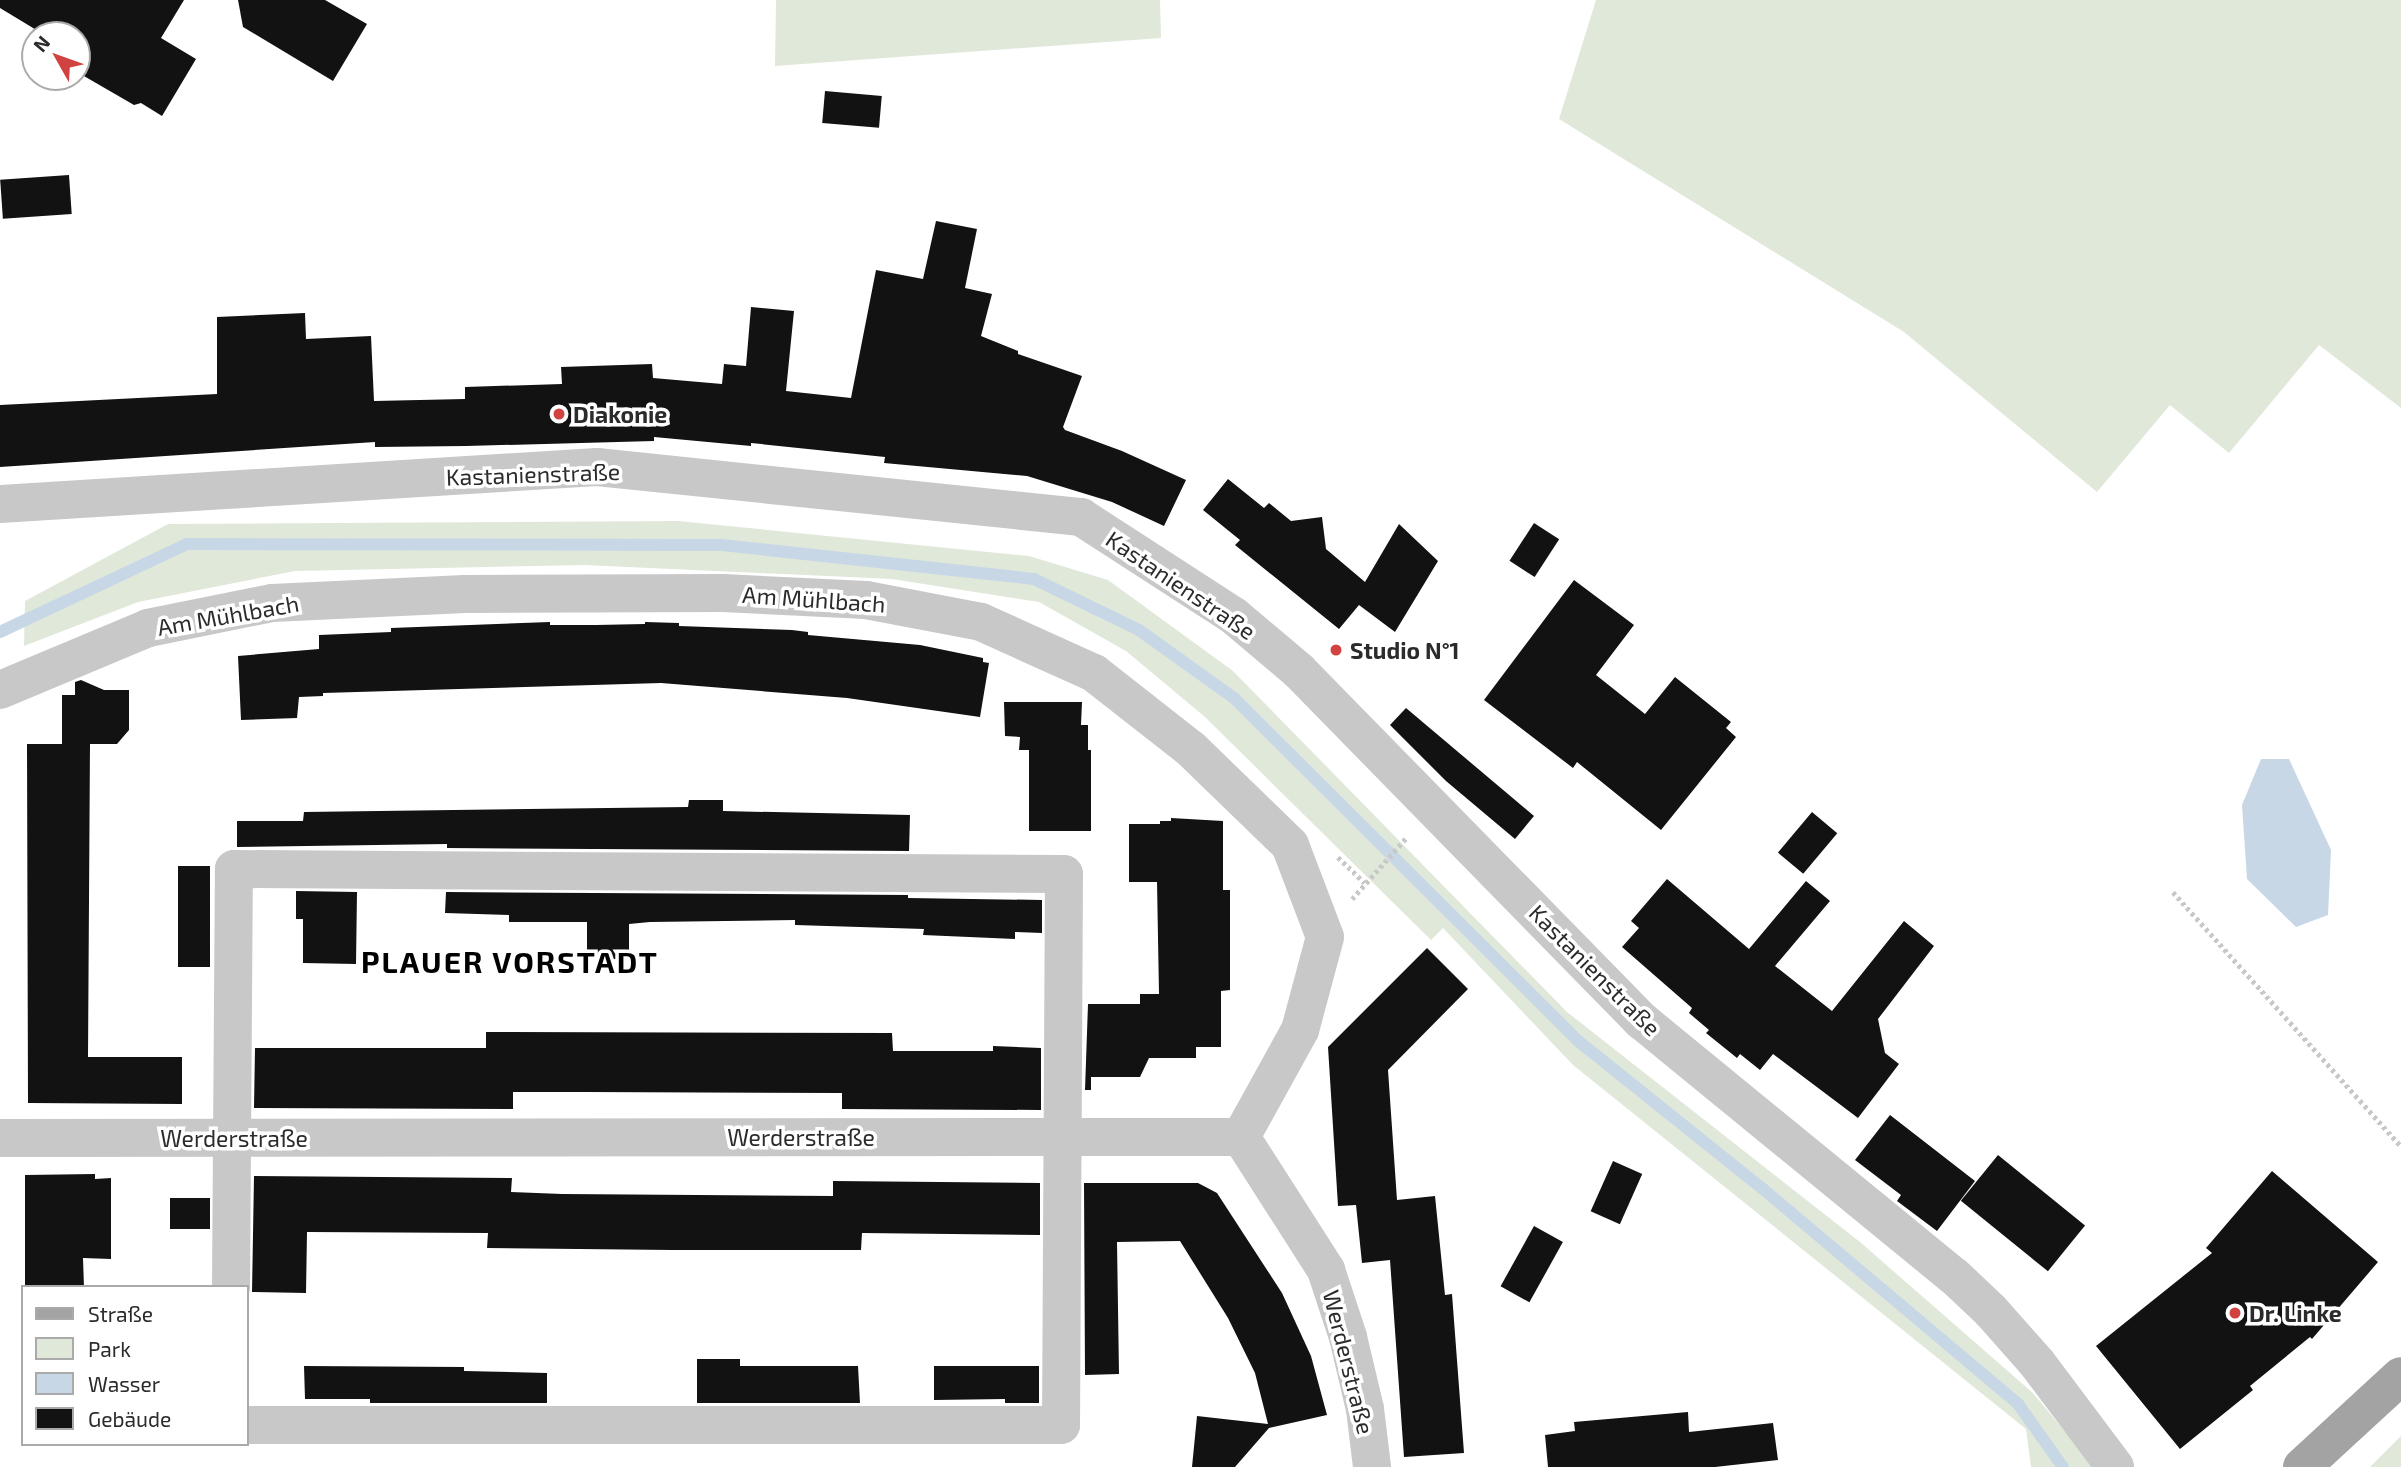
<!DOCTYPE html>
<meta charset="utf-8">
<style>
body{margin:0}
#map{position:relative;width:2401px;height:1467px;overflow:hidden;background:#fff;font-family:"Exo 2",sans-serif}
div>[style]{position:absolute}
.green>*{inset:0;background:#e0e8da}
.water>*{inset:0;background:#c8d7e6}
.stream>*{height:12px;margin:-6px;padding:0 6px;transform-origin:6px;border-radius:6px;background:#c8d7e6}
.building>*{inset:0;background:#121212;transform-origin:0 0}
.path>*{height:4.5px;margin-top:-2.25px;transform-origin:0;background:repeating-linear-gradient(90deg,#c8c8c8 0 3.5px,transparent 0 7px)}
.minor>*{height:38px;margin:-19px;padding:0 19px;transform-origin:19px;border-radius:19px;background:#c8c8c8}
.major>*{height:38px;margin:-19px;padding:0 19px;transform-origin:19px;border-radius:19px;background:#a3a3a3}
.dots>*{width:19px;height:19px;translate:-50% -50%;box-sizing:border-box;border:4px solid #fff;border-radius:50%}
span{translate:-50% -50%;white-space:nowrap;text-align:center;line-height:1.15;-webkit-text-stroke:7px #fff;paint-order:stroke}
.poi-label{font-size:23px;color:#2b2b2b;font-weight:700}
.left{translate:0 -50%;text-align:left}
.street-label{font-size:23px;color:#2b2b2b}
.district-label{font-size:30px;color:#000;font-weight:700;letter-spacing:2px}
.legend{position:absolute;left:21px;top:1285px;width:228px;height:161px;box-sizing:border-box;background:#fff;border:2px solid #aaa;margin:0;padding:9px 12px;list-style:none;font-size:21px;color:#2b2b2b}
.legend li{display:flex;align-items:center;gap:14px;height:35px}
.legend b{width:35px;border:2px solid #aaa}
.north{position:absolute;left:21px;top:21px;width:70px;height:70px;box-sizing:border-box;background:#fff;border:2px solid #aaa;border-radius:50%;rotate:310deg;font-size:19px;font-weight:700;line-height:28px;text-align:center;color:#2b2b2b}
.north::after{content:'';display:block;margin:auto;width:24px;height:32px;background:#d04340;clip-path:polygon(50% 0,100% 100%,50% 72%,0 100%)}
</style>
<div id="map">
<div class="green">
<i style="clip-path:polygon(776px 0,1160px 0,1161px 38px,775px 66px)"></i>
<i style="clip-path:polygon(1596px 0,2401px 0,2401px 408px,2319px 345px,2229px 453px,2170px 405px,2097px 492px,1904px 332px,1559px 119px)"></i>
<i style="clip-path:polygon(678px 521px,1029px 556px,1108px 580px,1233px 671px,1567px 1012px,1860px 1242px,2033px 1393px,2094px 1467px,2031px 1467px,2026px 1429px,1573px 1065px,1443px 928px,1431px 940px,1205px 717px,1126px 651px,1039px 602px,892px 579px,585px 565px,295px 571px,138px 602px,24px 646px,25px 601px,168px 524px)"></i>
<i style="clip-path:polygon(2401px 1436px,2401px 1467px,2370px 1467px)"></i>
</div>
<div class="water">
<i style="clip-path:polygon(2261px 759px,2289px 759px,2331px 850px,2328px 915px,2296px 927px,2247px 879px,2242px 805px)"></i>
</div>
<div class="stream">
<i style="left:0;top:632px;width:207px;rotate:-25.2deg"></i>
<i style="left:187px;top:544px;width:535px;rotate:0.11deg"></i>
<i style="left:722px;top:545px;width:314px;rotate:6.2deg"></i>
<i style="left:1034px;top:579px;width:117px;rotate:25.9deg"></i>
<i style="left:1139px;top:630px;width:117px;rotate:35.6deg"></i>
<i style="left:1234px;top:698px;width:484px;rotate:44.9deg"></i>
<i style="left:1577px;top:1040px;width:238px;rotate:38.7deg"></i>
<i style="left:1763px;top:1189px;width:334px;rotate:40.1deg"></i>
<i style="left:2018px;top:1404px;width:77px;rotate:54.5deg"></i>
</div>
<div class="building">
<i style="clip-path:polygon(0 0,184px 0,161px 38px,196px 59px,162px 116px,141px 103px,134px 105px,77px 72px,77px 35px,56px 35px,45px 29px,38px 31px,0 8px)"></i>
<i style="clip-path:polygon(238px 0,325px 0,367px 24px,333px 81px,243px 27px)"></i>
<i style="left:825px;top:91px;width:57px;height:32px;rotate:5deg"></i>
<i style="left:69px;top:175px;width:39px;height:69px;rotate:86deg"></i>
<i style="clip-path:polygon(936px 221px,977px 229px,965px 288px,992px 294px,981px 336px,1018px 351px,1018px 354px,1082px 376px,1063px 427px,1065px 430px,1122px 451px,1186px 480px,1164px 526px,1112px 502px,1027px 476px,884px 463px,885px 457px,751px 443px,751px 446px,654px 437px,654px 441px,466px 446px,375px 447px,375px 442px,0 467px,0 405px,217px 394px,217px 317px,305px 313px,306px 339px,371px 336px,374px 401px,465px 399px,465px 387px,562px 384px,561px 367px,652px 364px,653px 378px,722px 384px,724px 364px,746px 366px,751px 307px,794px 311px,786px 391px,851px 398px,876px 270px,923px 279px)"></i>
<i style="clip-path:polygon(1228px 479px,1264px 508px,1269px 503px,1291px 521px,1322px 517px,1326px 549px,1365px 582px,1399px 524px,1438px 561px,1395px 632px,1359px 605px,1339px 629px,1235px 545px,1240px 540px,1203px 510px)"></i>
<i style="left:1534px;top:523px;width:30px;height:45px;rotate:33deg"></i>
<i style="clip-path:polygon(1574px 580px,1634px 625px,1596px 675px,1645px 714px,1675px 677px,1731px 722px,1726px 728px,1736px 737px,1661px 830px,1577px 762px,1573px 768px,1484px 700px)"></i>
<i style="clip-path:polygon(550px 622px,550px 625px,596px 625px,645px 624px,645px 622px,679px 623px,679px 626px,792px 630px,808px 632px,808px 635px,920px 645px,983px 658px,983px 662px,989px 663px,980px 717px,847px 698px,661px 683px,323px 693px,323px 696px,299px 697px,297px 718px,241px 720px,238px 656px,319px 649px,319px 635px,391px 632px,391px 628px)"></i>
<i style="clip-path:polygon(81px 680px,104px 690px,129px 690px,129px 730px,117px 744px,62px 744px,62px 695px,75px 695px,75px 682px)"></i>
<i style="clip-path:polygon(1004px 702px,1082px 702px,1081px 725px,1088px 725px,1088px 750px,1091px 750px,1091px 831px,1029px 831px,1029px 750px,1019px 750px,1020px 737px,1005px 736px)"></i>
<i style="clip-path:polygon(1406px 708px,1534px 816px,1515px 839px,1446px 781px,1390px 725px)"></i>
<i style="clip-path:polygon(27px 744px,90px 744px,88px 1057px,182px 1057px,182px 1104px,28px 1103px)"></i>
<i style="clip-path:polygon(689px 800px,723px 800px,723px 811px,910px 815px,909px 851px,447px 848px,447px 844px,237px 847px,237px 821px,303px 821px,304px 812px,688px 807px)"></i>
<i style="left:1812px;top:812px;width:33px;height:53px;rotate:40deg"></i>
<i style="clip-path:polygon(1171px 818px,1223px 821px,1223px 890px,1230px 890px,1230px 990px,1221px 991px,1221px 1047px,1196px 1047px,1196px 1058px,1149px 1058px,1140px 1077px,1091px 1077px,1091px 1090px,1085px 1090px,1088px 1004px,1140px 1004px,1140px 994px,1159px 994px,1157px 882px,1129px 882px,1129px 824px,1160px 824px,1160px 821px,1171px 821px)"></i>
<i style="left:210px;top:866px;width:101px;height:32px;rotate:90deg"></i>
<i style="clip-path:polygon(1667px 879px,1749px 949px,1806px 881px,1830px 901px,1775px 966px,1832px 1011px,1904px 921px,1934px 946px,1878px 1019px,1885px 1053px,1899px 1064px,1858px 1118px,1773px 1054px,1760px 1070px,1740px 1054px,1737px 1058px,1706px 1033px,1709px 1030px,1689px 1013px,1692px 1008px,1622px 947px,1639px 928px,1631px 921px)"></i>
<i style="clip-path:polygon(296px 891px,357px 892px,356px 964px,303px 963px,303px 919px,296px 919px)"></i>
<i style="clip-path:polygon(446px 892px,908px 895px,908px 898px,1042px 900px,1042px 933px,1015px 932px,1015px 939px,923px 935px,924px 929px,795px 925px,795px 920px,650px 922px,629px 924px,629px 959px,587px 959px,587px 922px,509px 922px,509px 915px,445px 913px)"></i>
<i style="clip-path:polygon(1427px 948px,1468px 989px,1388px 1070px,1397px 1200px,1435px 1196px,1445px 1295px,1452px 1294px,1464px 1453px,1404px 1457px,1390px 1260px,1362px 1263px,1356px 1205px,1338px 1206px,1328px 1047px)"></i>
<i style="clip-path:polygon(486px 1032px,892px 1033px,893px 1051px,993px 1051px,993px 1046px,1041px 1048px,1041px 1110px,842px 1109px,842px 1093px,585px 1092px,513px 1092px,513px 1109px,254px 1108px,255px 1048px,486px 1048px)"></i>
<i style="clip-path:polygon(1890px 1115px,1975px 1181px,1937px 1231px,1897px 1201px,1901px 1195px,1855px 1160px)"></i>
<i style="left:1998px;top:1155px;width:112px;height:59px;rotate:39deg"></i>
<i style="left:1613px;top:1161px;width:32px;height:55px;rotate:24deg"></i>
<i style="clip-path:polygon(2272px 1171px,2378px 1262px,2312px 1339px,2310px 1337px,2250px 1386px,2253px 1390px,2180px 1449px,2096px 1346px,2212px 1253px,2206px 1248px)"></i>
<i style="clip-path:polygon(95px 1174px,95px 1179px,111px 1178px,111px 1259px,83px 1258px,84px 1287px,25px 1287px,25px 1175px)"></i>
<i style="clip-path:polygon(254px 1176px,512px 1178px,511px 1192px,562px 1194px,833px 1196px,833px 1181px,1040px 1183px,1040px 1235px,862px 1233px,861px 1250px,673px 1250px,487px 1248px,488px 1233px,307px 1232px,306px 1293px,252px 1292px)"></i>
<i style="clip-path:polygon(1084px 1183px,1198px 1183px,1217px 1193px,1282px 1293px,1311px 1356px,1327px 1415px,1269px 1428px,1235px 1467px,1192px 1467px,1197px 1416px,1268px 1424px,1255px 1373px,1228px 1318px,1180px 1241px,1117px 1242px,1119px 1374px,1085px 1375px)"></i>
<i style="left:170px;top:1198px;width:40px;height:31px"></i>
<i style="left:1534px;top:1226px;width:33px;height:69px;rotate:29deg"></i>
<i style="clip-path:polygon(697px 1359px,740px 1359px,740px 1366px,858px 1366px,860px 1403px,697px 1403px)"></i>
<i style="clip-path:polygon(304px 1366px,464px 1367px,464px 1371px,547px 1373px,547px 1403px,370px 1403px,370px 1399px,305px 1399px)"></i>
<i style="clip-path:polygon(934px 1366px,1039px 1366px,1039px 1403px,1005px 1403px,1005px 1399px,934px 1400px)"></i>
<i style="clip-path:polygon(1688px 1412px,1689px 1432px,1773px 1423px,1778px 1460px,1715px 1467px,1548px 1467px,1545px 1435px,1575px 1431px,1574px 1422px)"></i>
</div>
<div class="path">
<i style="left:1338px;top:857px;width:37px;rotate:44deg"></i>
<i style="left:2173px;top:892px;width:341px;rotate:48.1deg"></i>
<i style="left:1352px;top:899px;width:81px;rotate:-48.5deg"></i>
</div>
<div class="minor">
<i style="left:0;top:504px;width:598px;rotate:-3.55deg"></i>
<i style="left:597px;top:467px;width:487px;rotate:5.9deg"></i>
<i style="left:1081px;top:517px;width:182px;rotate:32.9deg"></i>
<i style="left:1234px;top:616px;width:85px;rotate:40.2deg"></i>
<i style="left:1299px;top:671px;width:490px;rotate:45.6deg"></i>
<i style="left:1642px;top:1021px;width:403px;rotate:39.3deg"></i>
<i style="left:1954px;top:1276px;width:51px;rotate:43.4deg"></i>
<i style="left:1991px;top:1311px;width:69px;rotate:48.5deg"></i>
<i style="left:2037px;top:1363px;width:130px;rotate:53.1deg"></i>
<i style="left:0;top:690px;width:160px;rotate:-22.7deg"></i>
<i style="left:148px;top:628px;width:126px;rotate:-11.4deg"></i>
<i style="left:272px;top:603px;width:193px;rotate:-2.7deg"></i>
<i style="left:465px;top:594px;width:258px;rotate:-0.2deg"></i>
<i style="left:723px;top:593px;width:143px;rotate:2.8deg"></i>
<i style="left:866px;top:600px;width:117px;rotate:10.8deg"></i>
<i style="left:981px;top:622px;width:124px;rotate:24.3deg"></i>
<i style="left:1094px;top:673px;width:123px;rotate:38.1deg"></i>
<i style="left:1191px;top:749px;width:138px;rotate:44.1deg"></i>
<i style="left:1290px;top:845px;width:98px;rotate:69.2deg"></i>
<i style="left:1325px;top:937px;width:96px;rotate:105deg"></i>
<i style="left:1300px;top:1030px;width:122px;rotate:118.9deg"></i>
<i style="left:1241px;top:1137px;width:158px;rotate:57.4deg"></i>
<i style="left:1326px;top:1270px;width:71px;rotate:71.8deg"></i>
<i style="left:1348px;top:1337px;width:74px;rotate:76.7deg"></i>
<i style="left:1365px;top:1409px;width:58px;rotate:83.1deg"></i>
<i style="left:0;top:1138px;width:1241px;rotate:-0.05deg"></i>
<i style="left:231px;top:1287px;width:418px;rotate:-89.6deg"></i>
<i style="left:234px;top:869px;width:830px;rotate:0.35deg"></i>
<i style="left:1064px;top:874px;width:551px;rotate:90.31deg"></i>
<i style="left:1061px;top:1425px;width:814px;rotate:180deg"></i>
</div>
<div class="major">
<i style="left:2302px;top:1467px;width:134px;rotate:-42.6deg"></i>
</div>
<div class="dots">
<i style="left:559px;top:414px;background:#d04340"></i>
<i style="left:1336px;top:650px;background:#d04340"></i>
<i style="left:2235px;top:1313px;background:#d04340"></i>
</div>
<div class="poi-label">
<span class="left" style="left:573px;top:414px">Diakonie</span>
<span class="left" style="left:1350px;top:650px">Studio N°1</span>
<span class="left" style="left:2249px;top:1313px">Dr. Linke</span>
</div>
<div class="street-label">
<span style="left:533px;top:474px;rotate:-2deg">Kastanienstraße</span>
<span style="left:1181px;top:585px;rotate:34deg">Kastanienstraße</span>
<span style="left:814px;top:599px;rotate:4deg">Am Mühlbach</span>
<span style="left:228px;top:615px;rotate:-10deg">Am Mühlbach</span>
<span style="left:1595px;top:970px;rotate:45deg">Kastanienstraße</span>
<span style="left:801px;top:1137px">Werderstraße</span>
<span style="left:234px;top:1138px">Werderstraße</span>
<span style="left:1349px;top:1362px;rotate:76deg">Werderstraße</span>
</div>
<div class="district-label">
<span style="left:510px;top:961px">PLAUER VORSTADT</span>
</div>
<ul class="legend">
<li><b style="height:9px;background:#a3a3a3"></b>Straße</li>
<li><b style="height:19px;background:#e0e8da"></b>Park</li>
<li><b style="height:19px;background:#c8d7e6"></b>Wasser</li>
<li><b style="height:19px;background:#121212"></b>Gebäude</li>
</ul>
<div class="north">N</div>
</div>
